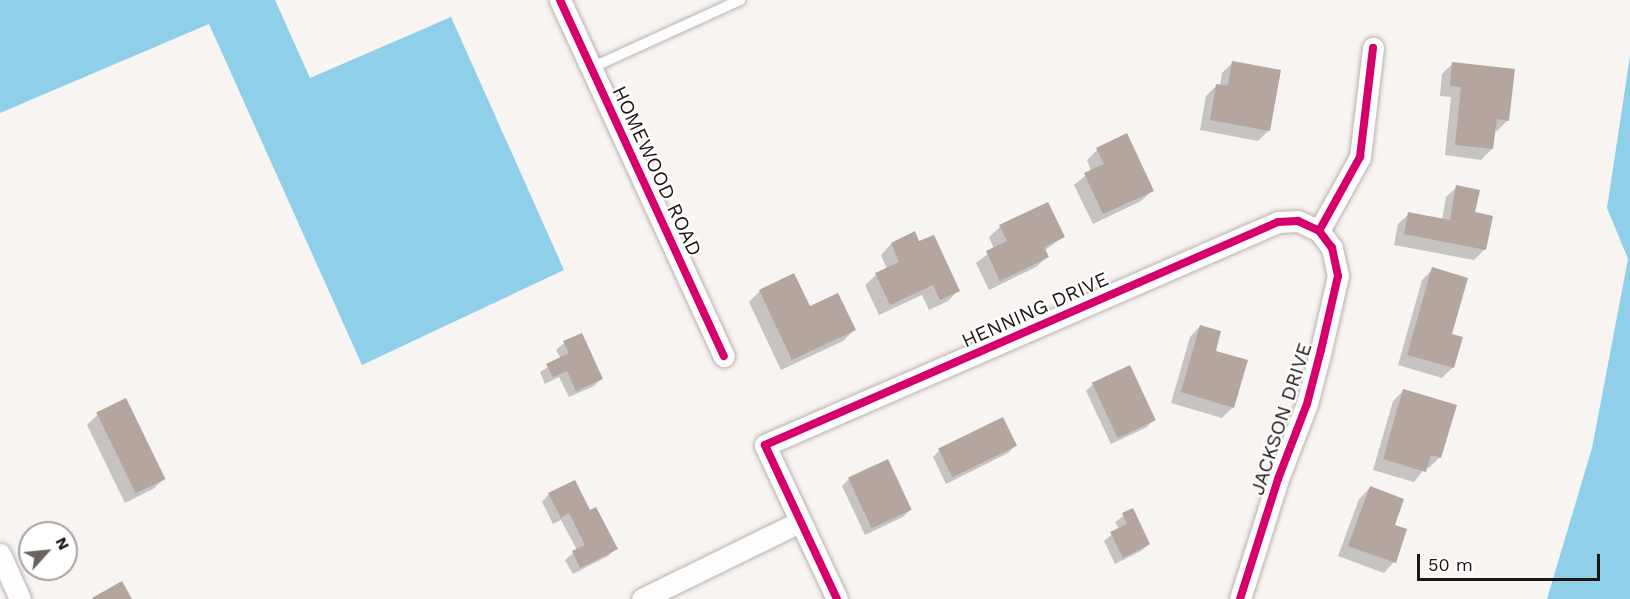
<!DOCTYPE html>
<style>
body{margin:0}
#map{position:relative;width:1630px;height:599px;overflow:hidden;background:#f8f4f2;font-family:"Work Sans",sans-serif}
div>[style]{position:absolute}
.water>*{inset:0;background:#90cfe9}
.shadow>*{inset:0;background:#0003}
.building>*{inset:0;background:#b4a59f;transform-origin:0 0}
.roads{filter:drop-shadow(0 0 2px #b8b3b0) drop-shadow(0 0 2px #b8b3b0)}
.service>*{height:10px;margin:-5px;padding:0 5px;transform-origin:5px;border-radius:5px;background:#fefdfd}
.minor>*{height:21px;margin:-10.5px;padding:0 10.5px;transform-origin:10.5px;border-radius:10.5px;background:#fefdfd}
.cycleway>*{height:8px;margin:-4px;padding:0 4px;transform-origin:4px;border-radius:4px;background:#d6006c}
span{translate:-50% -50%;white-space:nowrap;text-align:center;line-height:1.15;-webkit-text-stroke:4.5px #fff;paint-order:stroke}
.street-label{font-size:20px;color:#1d1512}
.north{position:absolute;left:18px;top:521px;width:60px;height:60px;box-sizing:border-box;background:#fff;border:2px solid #a5a1a0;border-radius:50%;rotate:63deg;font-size:16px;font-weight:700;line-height:24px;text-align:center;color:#1d1512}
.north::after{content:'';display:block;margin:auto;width:21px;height:27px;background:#6a6360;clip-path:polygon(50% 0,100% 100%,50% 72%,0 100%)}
.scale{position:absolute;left:1417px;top:554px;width:183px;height:27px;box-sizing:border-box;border:3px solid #1d1512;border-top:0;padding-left:8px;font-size:18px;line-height:21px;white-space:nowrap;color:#1d1512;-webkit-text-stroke:4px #fff;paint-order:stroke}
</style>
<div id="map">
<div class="water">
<i style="clip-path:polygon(0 0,275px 0,310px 78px,451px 17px,564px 270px,362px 365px,209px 24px,0 113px)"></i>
<i style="clip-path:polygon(1630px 56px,1630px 599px,1547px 599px,1592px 448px,1628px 259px,1607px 208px)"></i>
</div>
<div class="shadow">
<i style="clip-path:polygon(1233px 62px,1268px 131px,1258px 141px,1200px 130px,1206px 96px,1217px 85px,1220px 86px,1222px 73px)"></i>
<i style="clip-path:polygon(1453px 63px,1508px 120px,1497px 131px,1494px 130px,1492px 149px,1481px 160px,1445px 155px,1451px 97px,1440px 96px,1442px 74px)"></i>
<i style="clip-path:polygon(1097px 150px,1152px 191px,1141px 201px,1093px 224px,1074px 185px,1091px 171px,1087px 160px)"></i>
<i style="clip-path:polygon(1457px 187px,1474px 213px,1485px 249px,1474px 260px,1394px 245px,1398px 224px,1409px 214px,1442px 220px,1446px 197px)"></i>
<i style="clip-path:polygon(1047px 204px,1063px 237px,1044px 251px,1047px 257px,1036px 267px,989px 290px,976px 263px,994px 249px,989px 237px,1000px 227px)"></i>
<i style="clip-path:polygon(914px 233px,919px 243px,959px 290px,948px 301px,929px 310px,922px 295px,879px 315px,865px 285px,876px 275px,887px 269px,881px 255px,891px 244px)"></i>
<i style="clip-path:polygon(1433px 269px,1450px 335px,1453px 367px,1442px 378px,1398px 365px,1422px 280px)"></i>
<i style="clip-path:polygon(760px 291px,809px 308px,854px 330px,843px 341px,781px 370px,749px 302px)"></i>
<i style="clip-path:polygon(1200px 326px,1214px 352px,1233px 407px,1222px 418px,1171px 403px,1190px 337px)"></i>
<i style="clip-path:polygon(581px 335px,602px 378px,594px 386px,569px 397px,559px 377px,545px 384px,540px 372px,561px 359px,556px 350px,564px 343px)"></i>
<i style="clip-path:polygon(1093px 384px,1154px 419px,1147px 427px,1111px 444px,1086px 391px)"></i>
<i style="clip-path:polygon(1404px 390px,1440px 457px,1429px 468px,1426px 467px,1414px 482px,1373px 470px,1393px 401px)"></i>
<i style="clip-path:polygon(98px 414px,164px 479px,153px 489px,125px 503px,87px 425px)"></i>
<i style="clip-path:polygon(1015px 446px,1008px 453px,946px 484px,933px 457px,940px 450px)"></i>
<i style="clip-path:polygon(849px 479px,910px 510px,903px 517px,865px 535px,842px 486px)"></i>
<i style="clip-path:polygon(1370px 488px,1393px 526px,1394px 562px,1384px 573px,1338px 556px,1359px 499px)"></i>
<i style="clip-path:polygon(549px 494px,589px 512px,616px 549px,608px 556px,573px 574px,565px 560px,577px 550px,561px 520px,553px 524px,542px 502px)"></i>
<i style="clip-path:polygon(1132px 510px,1149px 544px,1141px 551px,1115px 564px,1104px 541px,1119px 529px,1115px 522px)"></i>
</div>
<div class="building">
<i style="clip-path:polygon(1232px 61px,1281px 70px,1270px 131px,1210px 120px,1216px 84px,1228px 86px)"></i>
<i style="clip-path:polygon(1452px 62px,1515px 69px,1509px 121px,1497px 119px,1493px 149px,1455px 145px,1461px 87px,1450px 86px)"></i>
<i style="clip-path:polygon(1127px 133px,1154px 191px,1103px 214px,1084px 173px,1104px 164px,1096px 148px)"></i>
<i style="clip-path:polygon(1456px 185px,1480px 190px,1475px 212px,1493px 216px,1486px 250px,1404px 234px,1408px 212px,1450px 220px)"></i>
<i style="clip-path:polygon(1048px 202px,1065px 237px,1044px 247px,1049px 257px,1000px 281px,986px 251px,1007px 241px,999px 225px)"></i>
<i style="clip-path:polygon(915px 231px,919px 241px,934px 235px,960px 291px,940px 300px,933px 285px,890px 305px,875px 273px,899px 262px,891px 243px)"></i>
<i style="clip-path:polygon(1432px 267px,1468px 278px,1452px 334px,1463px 337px,1454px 368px,1407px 355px)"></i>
<i style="clip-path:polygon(794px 273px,810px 306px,838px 293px,856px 330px,792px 360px,759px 290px)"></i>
<i style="clip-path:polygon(1200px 325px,1221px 331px,1216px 351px,1248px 360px,1234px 408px,1181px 392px)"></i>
<i style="clip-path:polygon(582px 333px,603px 379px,576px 391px,567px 371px,553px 377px,546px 364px,569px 353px,563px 341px)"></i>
<i style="left:1130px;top:365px;width:61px;height:42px;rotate:65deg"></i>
<i style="clip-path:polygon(1403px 389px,1457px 405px,1441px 458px,1431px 455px,1426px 472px,1383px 459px)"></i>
<i style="left:126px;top:398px;width:90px;height:33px;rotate:64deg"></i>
<i style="left:1003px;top:417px;width:32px;height:72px;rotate:64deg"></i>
<i style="left:888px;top:459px;width:56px;height:44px;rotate:65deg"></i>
<i style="clip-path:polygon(575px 480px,590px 510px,596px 507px,618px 549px,580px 568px,572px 551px,585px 545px,569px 513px,561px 518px,548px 493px)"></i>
<i style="clip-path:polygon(1370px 486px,1404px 499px,1395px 525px,1407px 529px,1396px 563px,1348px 546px)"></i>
<i style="clip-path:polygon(1133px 508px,1150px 544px,1123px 558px,1110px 532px,1127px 524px,1122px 513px)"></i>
<i style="clip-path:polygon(122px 581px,132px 599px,93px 599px,92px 598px)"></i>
</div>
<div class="roads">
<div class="service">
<i style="left:591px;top:68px;width:164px;rotate:-24.5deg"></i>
</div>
<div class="minor">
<i style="left:560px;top:0;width:392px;rotate:65.3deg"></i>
<i style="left:0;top:554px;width:49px;rotate:66deg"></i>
<i style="left:642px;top:599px;width:175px;rotate:-26.1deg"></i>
<i style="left:837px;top:599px;width:170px;rotate:-115.1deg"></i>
<i style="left:765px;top:445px;width:559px;rotate:-23.49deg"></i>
<i style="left:1278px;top:222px;width:20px;rotate:-3deg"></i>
<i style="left:1298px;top:221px;width:23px;rotate:25deg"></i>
<i style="left:1240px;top:599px;width:126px;rotate:-72.4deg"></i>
<i style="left:1278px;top:479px;width:80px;rotate:-68.9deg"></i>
<i style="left:1307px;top:404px;width:56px;rotate:-75.5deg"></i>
<i style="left:1321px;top:350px;width:76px;rotate:-77.1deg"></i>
<i style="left:1338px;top:276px;width:29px;rotate:-102deg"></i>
<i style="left:1332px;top:248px;width:21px;rotate:-127deg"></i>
<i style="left:1319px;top:231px;width:85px;rotate:-61deg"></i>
<i style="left:1360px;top:157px;width:110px;rotate:-83.2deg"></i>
</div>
</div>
<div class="cycleway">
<i style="left:560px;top:0;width:392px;rotate:65.3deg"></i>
<i style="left:837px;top:599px;width:170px;rotate:-115.1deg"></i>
<i style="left:765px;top:445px;width:559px;rotate:-23.49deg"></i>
<i style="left:1278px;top:222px;width:20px;rotate:-3deg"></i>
<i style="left:1298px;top:221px;width:23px;rotate:25deg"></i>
<i style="left:1240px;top:599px;width:126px;rotate:-72.4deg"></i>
<i style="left:1278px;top:479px;width:80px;rotate:-68.9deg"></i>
<i style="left:1307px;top:404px;width:56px;rotate:-75.5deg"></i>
<i style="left:1321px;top:350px;width:76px;rotate:-77.1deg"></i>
<i style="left:1338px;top:276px;width:29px;rotate:-102deg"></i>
<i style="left:1332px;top:248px;width:21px;rotate:-127deg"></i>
<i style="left:1319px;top:231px;width:85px;rotate:-61deg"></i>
<i style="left:1360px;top:157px;width:110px;rotate:-83.2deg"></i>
</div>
<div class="street-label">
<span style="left:657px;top:171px;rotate:65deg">HOMEWOOD ROAD</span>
<span style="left:1035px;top:310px;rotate:-24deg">HENNING DRIVE</span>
<span style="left:1281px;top:419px;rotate:-72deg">JACKSON DRIVE</span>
</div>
<div class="north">N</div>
<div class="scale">50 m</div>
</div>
